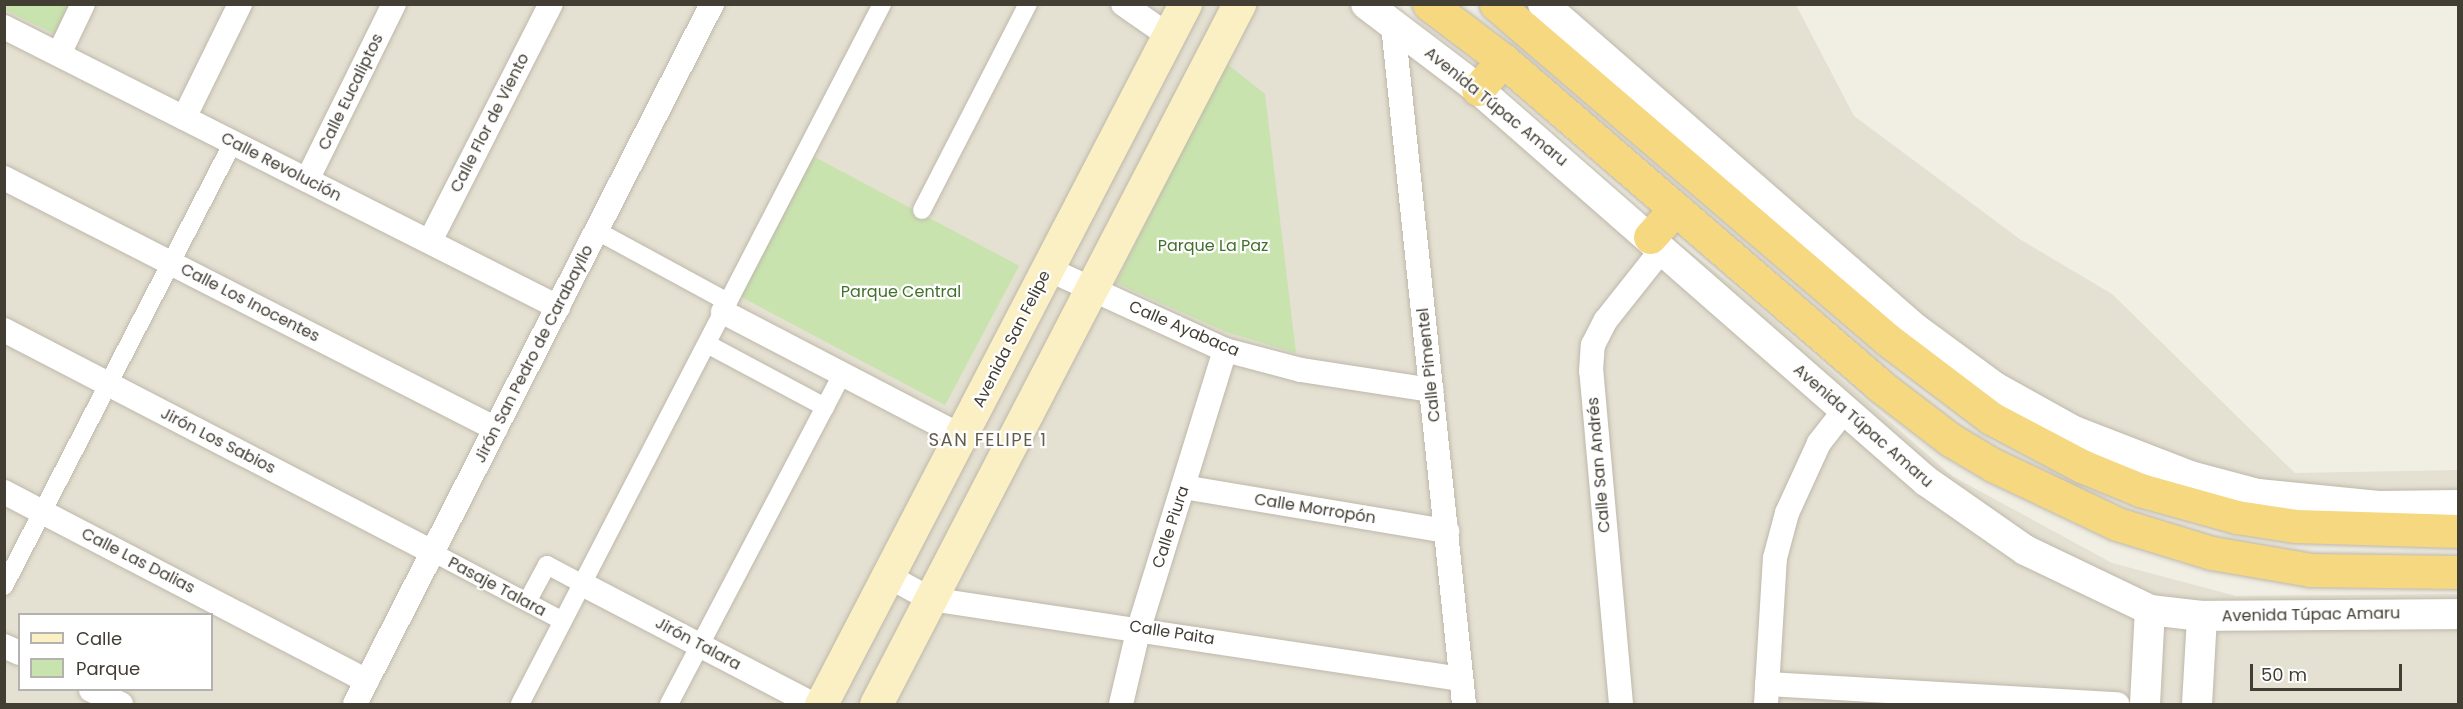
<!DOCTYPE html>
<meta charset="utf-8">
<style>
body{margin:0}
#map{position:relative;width:2463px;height:709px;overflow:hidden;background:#f1eee4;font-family:Poppins,sans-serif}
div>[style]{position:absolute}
.residential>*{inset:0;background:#e4e0d2}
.green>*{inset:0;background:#c9e3af;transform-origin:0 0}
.roads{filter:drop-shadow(0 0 2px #beb8aa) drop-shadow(0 0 2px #beb8aa)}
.pedestrian>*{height:18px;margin:-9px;padding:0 9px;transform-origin:9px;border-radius:9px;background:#fff}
.minor>*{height:24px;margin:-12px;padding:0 12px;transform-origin:12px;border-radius:12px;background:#fff}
.tertiary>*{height:30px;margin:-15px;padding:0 15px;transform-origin:15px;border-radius:15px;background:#fff}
.secondary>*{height:33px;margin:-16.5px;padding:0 16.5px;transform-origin:16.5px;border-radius:16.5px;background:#fbf0c4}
.trunk>*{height:33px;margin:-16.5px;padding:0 16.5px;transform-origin:16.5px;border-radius:16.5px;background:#f6d880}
span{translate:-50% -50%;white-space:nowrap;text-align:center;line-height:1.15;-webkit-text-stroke:4.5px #fff;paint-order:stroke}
.street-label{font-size:16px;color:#423e34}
.park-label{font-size:16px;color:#42702c}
.neighbourhood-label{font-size:18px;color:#645c4c;letter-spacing:1.5px}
.frame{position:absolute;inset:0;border:6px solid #423e34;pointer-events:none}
.legend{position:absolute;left:18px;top:613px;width:195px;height:78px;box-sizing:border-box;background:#fff;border:2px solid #b3b2ae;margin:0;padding:8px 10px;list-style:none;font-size:18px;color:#423e34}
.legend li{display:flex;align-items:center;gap:12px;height:30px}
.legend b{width:30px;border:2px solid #b3b2ae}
.scale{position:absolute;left:2250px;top:664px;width:152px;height:27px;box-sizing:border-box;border:3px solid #423e34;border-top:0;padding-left:8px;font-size:18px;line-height:21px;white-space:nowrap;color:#423e34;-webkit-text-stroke:4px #fff;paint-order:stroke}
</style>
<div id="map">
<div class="residential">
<i style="clip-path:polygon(evenodd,4px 5px,1379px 5px,1751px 300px,1952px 476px,2112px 563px,2236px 596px,2458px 594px,2458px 704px,5px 704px,4px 5px,20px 614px,212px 614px,212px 690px,20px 690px,20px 614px)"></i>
<i style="clip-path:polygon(1515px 5px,1796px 5px,1854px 116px,2021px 240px,2112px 294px,2295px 473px,2458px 470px,2458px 519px,2084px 450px)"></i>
</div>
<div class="green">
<i style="clip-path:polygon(4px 5px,69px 5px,55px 34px,5px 10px)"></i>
<i style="clip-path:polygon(1226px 63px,1265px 94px,1296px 353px,1226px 332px,1116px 283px)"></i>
<i style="left:809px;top:154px;width:238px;height:158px;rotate:28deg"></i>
</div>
<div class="roads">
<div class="pedestrian">
<i style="left:922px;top:210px;width:232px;rotate:-62.8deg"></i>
<i style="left:597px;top:231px;width:149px;rotate:28.5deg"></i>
<i style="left:707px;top:344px;width:134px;rotate:28.1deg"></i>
<i style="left:432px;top:552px;width:148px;rotate:27.8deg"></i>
<i style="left:4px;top:586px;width:500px;rotate:-62.7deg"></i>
<i style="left:527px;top:602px;width:42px;rotate:-61.6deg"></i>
<i style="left:547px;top:565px;width:40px;rotate:28deg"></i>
<i style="left:520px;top:704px;width:788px;rotate:-62.65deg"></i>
<i style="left:669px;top:704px;width:373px;rotate:-62.3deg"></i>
</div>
<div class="minor">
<i style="left:1123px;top:4px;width:56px;rotate:34.8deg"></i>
<i style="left:1393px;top:25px;width:683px;rotate:84.03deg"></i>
<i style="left:4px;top:27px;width:621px;rotate:26.81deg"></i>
<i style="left:59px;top:54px;width:55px;rotate:-64.4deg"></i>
<i style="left:184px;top:118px;width:127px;rotate:-63.8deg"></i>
<i style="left:4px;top:178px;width:552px;rotate:27.03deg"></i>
<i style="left:307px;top:180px;width:196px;rotate:-63.7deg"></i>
<i style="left:430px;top:241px;width:266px;rotate:-63deg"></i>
<i style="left:1048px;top:269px;width:195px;rotate:24.6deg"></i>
<i style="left:1225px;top:350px;width:79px;rotate:14.7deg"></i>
<i style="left:1301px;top:370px;width:132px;rotate:8.7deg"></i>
<i style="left:723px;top:312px;width:268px;rotate:27.5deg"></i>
<i style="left:4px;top:330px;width:482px;rotate:27.4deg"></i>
<i style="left:1183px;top:487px;width:268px;rotate:9.5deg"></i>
<i style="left:4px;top:492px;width:409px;rotate:27.5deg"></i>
<i style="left:888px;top:576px;width:48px;rotate:28.7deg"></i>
<i style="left:930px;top:599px;width:537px;rotate:8.57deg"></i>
<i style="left:582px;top:584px;width:260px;rotate:27.5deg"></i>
<i style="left:4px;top:646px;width:17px;rotate:24deg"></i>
<i style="left:1767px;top:684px;width:351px;rotate:3.3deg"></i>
<i style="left:91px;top:690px;width:33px;rotate:25deg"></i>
<i style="left:355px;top:704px;width:786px;rotate:-62.98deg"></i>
<i style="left:1121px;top:704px;width:78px;rotate:-76.7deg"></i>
<i style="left:1139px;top:628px;width:291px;rotate:-72.8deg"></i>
<i style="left:1621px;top:704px;width:334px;rotate:-95.1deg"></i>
<i style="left:1591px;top:371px;width:26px;rotate:-86deg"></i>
<i style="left:1593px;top:345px;width:28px;rotate:-63deg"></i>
<i style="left:1606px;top:320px;width:92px;rotate:-51.6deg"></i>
<i style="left:1766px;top:704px;width:146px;rotate:-86.5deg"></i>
<i style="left:1775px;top:558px;width:47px;rotate:-75.1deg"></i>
<i style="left:1787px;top:513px;width:77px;rotate:-65.4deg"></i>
<i style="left:1819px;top:443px;width:41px;rotate:-52deg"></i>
</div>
<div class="tertiary">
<i style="left:1366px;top:4px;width:141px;rotate:37.2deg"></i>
<i style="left:1478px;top:89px;width:595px;rotate:41.19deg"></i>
<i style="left:1926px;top:481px;width:121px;rotate:34.9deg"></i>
<i style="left:2025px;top:550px;width:139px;rotate:25.6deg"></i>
<i style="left:2150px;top:610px;width:52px;rotate:6.6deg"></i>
<i style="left:2202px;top:616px;width:256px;rotate:-0.4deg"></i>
<i style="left:1543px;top:4px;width:495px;rotate:41.1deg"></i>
<i style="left:1916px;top:329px;width:98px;rotate:36.3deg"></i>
<i style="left:1995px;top:387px;width:90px;rotate:29.1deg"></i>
<i style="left:2074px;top:431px;width:124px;rotate:21.2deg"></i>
<i style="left:2190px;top:476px;width:70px;rotate:14.8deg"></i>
<i style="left:2258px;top:494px;width:121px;rotate:5.7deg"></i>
<i style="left:2378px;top:506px;width:80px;rotate:-0.7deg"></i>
<i style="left:2145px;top:704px;width:94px;rotate:-87deg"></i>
<i style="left:2197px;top:704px;width:88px;rotate:-86.7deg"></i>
</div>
<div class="secondary">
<i style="left:821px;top:704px;width:789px;rotate:-62.53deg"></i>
<i style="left:876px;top:704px;width:789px;rotate:-62.59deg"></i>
</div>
<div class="trunk">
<i style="left:1429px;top:4px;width:93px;rotate:37.1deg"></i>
<i style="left:1503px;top:60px;width:497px;rotate:40.8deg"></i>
<i style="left:1879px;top:385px;width:91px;rotate:37.4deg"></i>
<i style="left:1951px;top:440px;width:49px;rotate:30.8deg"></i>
<i style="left:1993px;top:465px;width:137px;rotate:25.4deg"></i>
<i style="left:2117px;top:524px;width:99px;rotate:17deg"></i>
<i style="left:2212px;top:553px;width:99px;rotate:9.8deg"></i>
<i style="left:2310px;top:570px;width:148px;rotate:0.8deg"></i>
<i style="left:1496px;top:4px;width:516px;rotate:40.6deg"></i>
<i style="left:1888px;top:340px;width:129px;rotate:37.1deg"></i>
<i style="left:1991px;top:418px;width:103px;rotate:27.8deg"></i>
<i style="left:2082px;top:466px;width:63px;rotate:22.5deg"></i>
<i style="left:2140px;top:490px;width:101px;rotate:15.6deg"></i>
<i style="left:2237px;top:517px;width:60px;rotate:8.7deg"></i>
<i style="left:2296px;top:526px;width:162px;rotate:1.8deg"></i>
<i style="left:1478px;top:89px;width:38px;rotate:-49deg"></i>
<i style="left:1650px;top:237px;width:38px;rotate:-48deg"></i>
</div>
</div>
<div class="street-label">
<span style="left:351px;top:92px;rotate:-64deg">Calle Eucaliptos</span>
<span style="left:1496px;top:107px;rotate:39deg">Avenida Túpac Amaru</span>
<span style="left:490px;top:123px;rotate:-63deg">Calle Flor de Viento</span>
<span style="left:281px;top:167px;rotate:27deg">Calle Revolución</span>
<span style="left:250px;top:303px;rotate:27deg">Calle Los Inocentes</span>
<span style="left:1184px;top:329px;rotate:23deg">Calle Ayabaca</span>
<span style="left:1012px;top:339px;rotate:-63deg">Avenida San Felipe</span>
<span style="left:534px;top:354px;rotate:-63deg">Jirón San Pedro de Carabayllo</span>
<span style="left:1429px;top:365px;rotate:-96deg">Calle Pimentel</span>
<span style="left:1863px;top:426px;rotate:41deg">Avenida Túpac Amaru</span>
<span style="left:218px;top:441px;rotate:27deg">Jirón Los Sabios</span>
<span style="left:1599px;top:465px;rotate:-95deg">Calle San Andrés</span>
<span style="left:1315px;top:509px;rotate:9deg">Calle Morropón</span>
<span style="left:1171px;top:527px;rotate:-72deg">Calle Piura</span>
<span style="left:138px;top:561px;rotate:27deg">Calle Las Dalias</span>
<span style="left:497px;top:587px;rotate:28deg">Pasaje Talara</span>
<span style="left:2311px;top:615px;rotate:-1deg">Avenida Túpac Amaru</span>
<span style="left:1172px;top:633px;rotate:9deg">Calle Paita</span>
<span style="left:698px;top:644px;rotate:28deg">Jirón Talara</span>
</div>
<div class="park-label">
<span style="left:1213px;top:246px">Parque La Paz</span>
<span style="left:901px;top:292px">Parque Central</span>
</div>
<div class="neighbourhood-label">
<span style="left:988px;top:440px">SAN FELIPE 1</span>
</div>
<div class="frame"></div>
<ul class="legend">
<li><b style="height:8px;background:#fbf0c4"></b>Calle</li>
<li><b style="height:16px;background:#c9e3af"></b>Parque</li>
</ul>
<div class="scale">50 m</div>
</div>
